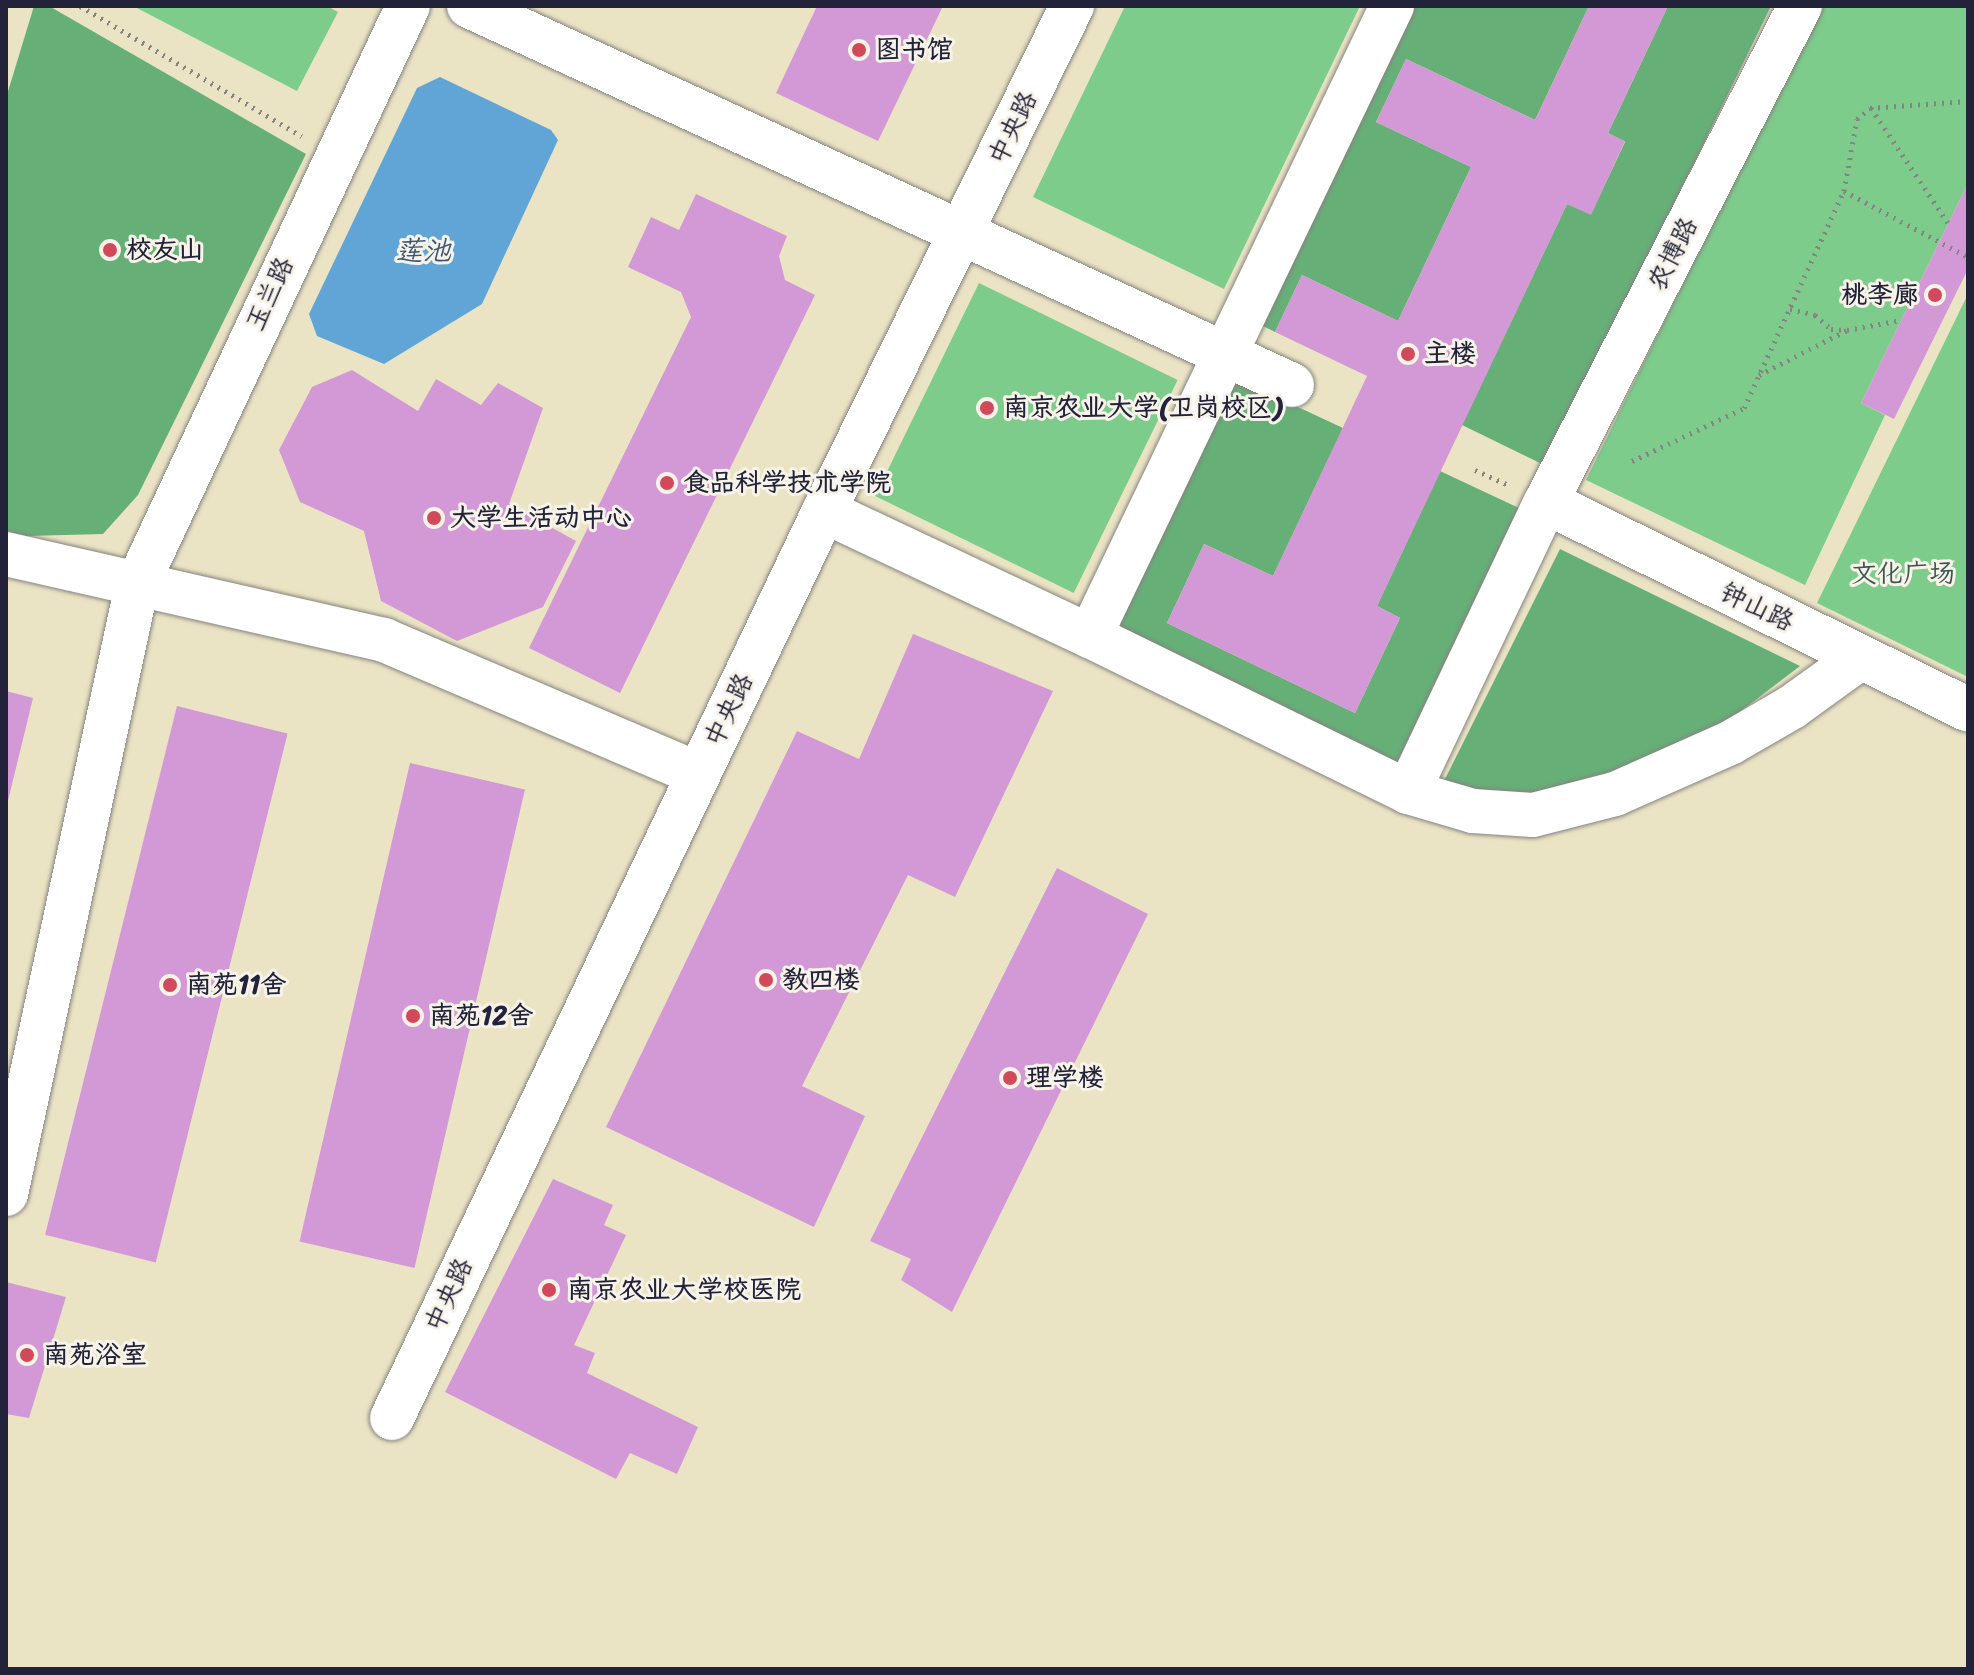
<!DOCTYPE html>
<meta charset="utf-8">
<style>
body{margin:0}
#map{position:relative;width:1974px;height:1675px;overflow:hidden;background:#ebe4c4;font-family:Sriracha,"LXGW WenKai TC",sans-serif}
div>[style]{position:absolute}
.green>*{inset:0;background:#7dcc8b;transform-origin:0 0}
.forest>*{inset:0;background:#66b077}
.water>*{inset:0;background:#60a5d5}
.building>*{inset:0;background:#d399d6;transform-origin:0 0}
.path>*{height:5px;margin-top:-2.5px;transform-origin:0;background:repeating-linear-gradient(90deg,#868380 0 2px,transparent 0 8px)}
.roads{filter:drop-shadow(0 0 2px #868380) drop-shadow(0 0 2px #868380)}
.minor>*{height:44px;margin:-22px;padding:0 22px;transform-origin:22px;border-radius:22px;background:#fff}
.dots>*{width:22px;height:22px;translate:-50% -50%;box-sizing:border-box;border:4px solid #f7f3e8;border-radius:50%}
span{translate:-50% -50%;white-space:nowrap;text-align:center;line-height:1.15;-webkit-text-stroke:6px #f7f3e8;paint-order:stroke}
.poi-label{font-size:26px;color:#22223b;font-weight:700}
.left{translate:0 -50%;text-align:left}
.right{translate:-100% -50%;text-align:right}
.street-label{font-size:26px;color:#22223b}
.park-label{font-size:26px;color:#3d5553}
.water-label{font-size:28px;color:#3b5679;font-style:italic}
.frame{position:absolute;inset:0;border:8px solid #22223b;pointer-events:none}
</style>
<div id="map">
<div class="green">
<i style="clip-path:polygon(133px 6px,327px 6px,338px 12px,297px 91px)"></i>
<i style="clip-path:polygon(1125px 6px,1360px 6px,1224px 289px,1033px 197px)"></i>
<i style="clip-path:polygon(1820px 6px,1968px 6px,1968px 183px,1861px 403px,1885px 415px,1805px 585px,1586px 480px)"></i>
<i style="left:979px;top:283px;width:221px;height:237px;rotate:26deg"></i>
<i style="clip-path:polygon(1968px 294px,1968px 677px,1817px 603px)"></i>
</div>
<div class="forest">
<i style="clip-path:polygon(34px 6px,49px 6px,306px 154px,138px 495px,103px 534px,26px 536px,6px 531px,6px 98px)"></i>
<i style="clip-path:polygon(1403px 6px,1589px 6px,1535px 120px,1406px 59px,1376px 122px,1471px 167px,1398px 321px,1302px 275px,1275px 332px,1249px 319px)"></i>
<i style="clip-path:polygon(1668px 6px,1771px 6px,1546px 466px,1462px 425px,1567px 204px,1591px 214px,1625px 142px,1608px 133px)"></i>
<i style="clip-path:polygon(1227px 374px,1343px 428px,1273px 576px,1204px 544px,1167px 623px,1355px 713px,1400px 618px,1377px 606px,1440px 471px,1521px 509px,1393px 773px,1104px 632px)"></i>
<i style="clip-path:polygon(1560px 549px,1800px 666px,1708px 736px,1545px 797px,1441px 787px)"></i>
</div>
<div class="water">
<i style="clip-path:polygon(440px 77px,551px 130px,558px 140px,482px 304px,384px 364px,317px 336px,309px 314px,417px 88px)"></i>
</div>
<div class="building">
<i style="clip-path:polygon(817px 6px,943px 6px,878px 141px,776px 93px)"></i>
<i style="clip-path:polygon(1589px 6px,1668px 6px,1608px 133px,1625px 141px,1591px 215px,1567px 204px,1377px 606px,1400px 618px,1355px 713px,1167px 623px,1204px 544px,1273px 576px,1367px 376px,1275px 332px,1302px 275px,1398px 321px,1471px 167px,1376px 122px,1406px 59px,1535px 120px)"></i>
<i style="clip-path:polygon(1968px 183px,1968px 269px,1894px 419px,1861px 403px)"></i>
<i style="clip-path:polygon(696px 194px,787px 236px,779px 256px,785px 280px,815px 295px,620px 693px,529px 648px,691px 317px,681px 292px,628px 267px,651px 217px,679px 230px)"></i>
<i style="clip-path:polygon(352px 370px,418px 411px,436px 379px,481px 405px,498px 383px,543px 408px,509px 504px,576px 541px,543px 607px,457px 641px,381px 601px,364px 531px,300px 502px,279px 450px,312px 387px)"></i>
<i style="clip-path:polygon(913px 634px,1053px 691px,955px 897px,908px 875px,802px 1086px,865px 1116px,814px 1227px,606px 1127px,797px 731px,859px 759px)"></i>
<i style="clip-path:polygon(6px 691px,33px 698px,7px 805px,6px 804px)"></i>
<i style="left:177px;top:706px;width:114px;height:545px;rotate:14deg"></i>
<i style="left:410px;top:763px;width:118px;height:491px;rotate:13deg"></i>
<i style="clip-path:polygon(1057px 868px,1148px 914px,952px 1312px,901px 1280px,911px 1259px,870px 1241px)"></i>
<i style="clip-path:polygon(553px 1179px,613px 1205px,604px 1225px,626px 1235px,574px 1345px,595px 1353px,587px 1373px,698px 1427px,677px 1474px,630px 1453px,616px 1479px,445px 1392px)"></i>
<i style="clip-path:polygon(6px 1282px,66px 1297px,29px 1418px,6px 1414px)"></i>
</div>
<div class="path">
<i style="left:80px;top:6px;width:257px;rotate:30.4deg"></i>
<i style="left:1871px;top:108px;width:138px;rotate:56.2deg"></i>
<i style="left:1844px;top:191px;width:140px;rotate:28deg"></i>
<i style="left:1790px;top:309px;width:26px;rotate:13deg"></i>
<i style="left:1815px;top:315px;width:21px;rotate:41deg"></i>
<i style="left:1831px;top:329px;width:15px;rotate:4deg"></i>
<i style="left:1759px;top:375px;width:99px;rotate:-27.1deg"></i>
<i style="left:1847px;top:330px;width:55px;rotate:-10.5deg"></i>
<i style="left:1632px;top:461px;width:124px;rotate:-25.3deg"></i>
<i style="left:1744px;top:408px;width:239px;rotate:-65.3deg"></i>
<i style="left:1844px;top:191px;width:73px;rotate:-79.8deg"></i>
<i style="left:1857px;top:119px;width:17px;rotate:-40deg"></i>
<i style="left:1870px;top:108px;width:98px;rotate:-4.1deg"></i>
<i style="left:1475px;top:470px;width:39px;rotate:24deg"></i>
</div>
<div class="roads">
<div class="minor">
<i style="left:469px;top:6px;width:906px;rotate:24.73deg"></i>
<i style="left:1546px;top:502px;width:470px;rotate:26.2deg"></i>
<i style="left:824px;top:511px;width:294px;rotate:25.2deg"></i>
<i style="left:1090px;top:636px;width:699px;rotate:-64.39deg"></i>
<i style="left:6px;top:554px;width:388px;rotate:12.8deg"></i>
<i style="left:384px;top:640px;width:341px;rotate:23.1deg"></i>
<i style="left:1090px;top:636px;width:354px;rotate:26.1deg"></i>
<i style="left:1408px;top:792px;width:321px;rotate:-64.6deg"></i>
<i style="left:1546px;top:502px;width:557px;rotate:-62.88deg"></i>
<i style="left:1408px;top:792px;width:68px;rotate:16.3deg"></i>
<i style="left:1473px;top:811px;width:60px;rotate:3.8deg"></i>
<i style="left:1533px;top:815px;width:85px;rotate:-14.4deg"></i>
<i style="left:1615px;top:794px;width:126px;rotate:-23.9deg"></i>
<i style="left:1730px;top:743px;width:72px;rotate:-30.1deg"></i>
<i style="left:1792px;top:707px;width:84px;rotate:-35.8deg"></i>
<i style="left:6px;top:1194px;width:623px;rotate:-77.86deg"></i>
<i style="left:137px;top:585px;width:639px;rotate:-64.92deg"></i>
<i style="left:392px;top:1418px;width:1005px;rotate:-64.53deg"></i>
<i style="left:824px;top:511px;width:563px;rotate:-63.84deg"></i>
</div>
</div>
<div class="dots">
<i style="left:859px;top:50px;background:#d1495b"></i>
<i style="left:110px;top:250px;background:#d1495b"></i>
<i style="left:1935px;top:295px;background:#d1495b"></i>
<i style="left:1408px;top:354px;background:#d1495b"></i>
<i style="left:987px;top:408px;background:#d1495b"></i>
<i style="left:667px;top:483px;background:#d1495b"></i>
<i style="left:434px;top:518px;background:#d1495b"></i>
<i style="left:766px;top:980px;background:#d1495b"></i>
<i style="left:170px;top:985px;background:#d1495b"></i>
<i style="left:413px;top:1016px;background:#d1495b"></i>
<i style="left:1010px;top:1078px;background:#d1495b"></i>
<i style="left:549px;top:1290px;background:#d1495b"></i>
<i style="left:27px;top:1355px;background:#d1495b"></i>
</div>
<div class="poi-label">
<span class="left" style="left:875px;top:50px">图书馆</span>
<span class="left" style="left:126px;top:250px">校友山</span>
<span class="right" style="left:1919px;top:295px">桃李廊</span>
<span class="left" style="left:1424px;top:354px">主楼</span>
<span class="left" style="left:1003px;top:408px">南京农业大学(卫岗校区)</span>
<span class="left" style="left:683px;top:483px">食品科学技术学院</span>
<span class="left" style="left:450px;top:518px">大学生活动中心</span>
<span class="left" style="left:782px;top:980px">教四楼</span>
<span class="left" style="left:186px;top:985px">南苑11舍</span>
<span class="left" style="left:429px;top:1016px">南苑12舍</span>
<span class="left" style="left:1026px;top:1078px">理学楼</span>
<span class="left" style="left:567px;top:1290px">南京农业大学校医院</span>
<span class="left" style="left:43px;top:1355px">南苑浴室</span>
</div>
<div class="street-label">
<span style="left:1013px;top:128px;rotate:-64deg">中央路</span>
<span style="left:1673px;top:254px;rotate:-63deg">农博路</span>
<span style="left:270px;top:294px;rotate:-65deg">玉兰路</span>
<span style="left:1757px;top:607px;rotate:26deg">钟山路</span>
<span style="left:729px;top:710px;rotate:-64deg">中央路</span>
<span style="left:449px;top:1295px;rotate:-65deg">中央路</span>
</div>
<div class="park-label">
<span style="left:1903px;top:574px">文化广场</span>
</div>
<div class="water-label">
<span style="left:423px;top:251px">莲池</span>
</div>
<div class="frame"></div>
</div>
